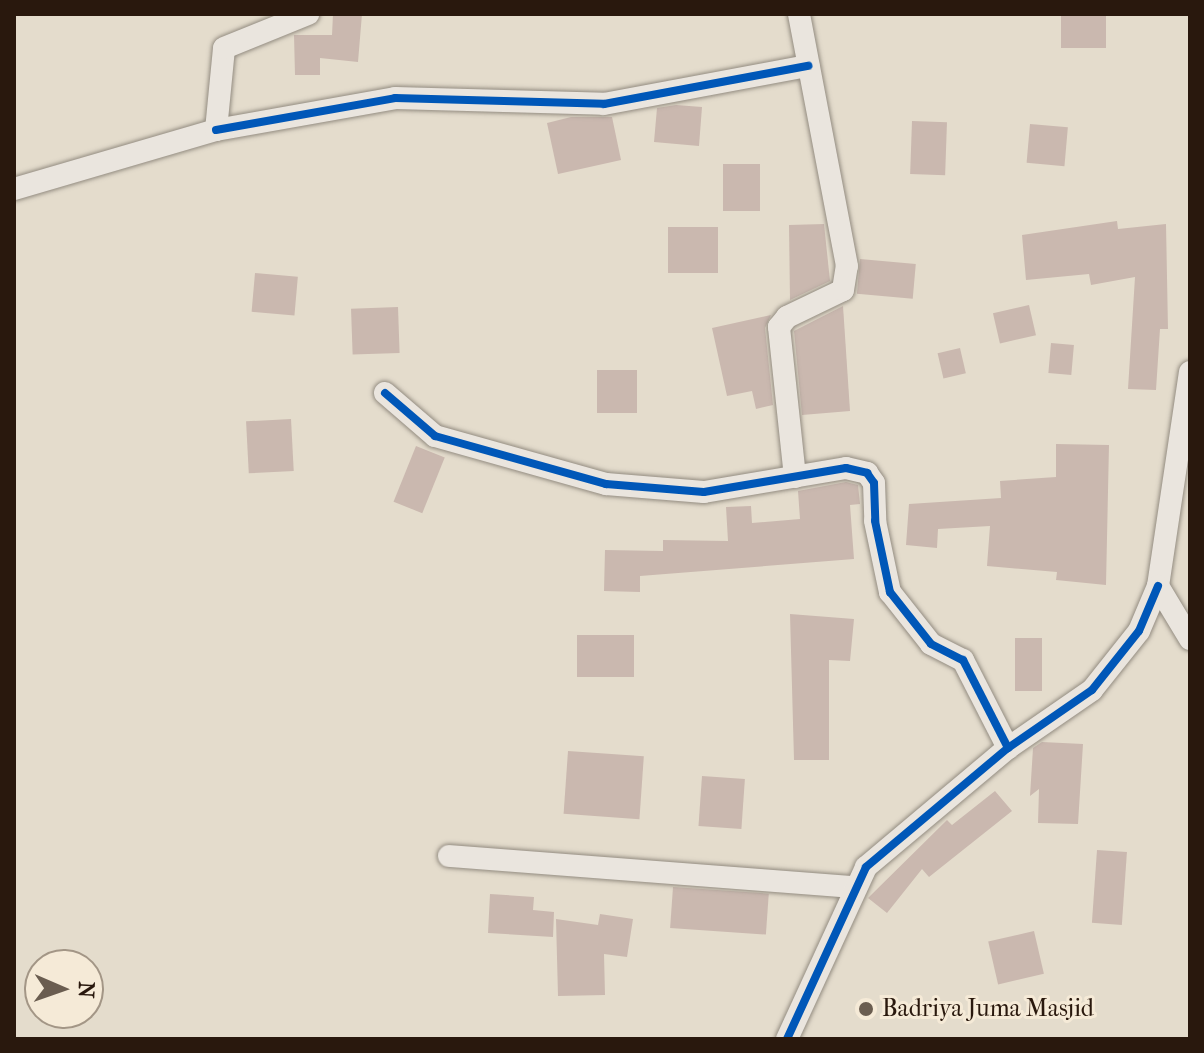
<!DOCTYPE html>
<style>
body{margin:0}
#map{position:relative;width:1204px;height:1053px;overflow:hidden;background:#e4dccc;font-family:"IM FELL French Canon",serif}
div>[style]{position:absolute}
.building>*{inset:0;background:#cab8af;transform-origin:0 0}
.roads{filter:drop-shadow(0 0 2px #938c81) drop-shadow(0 0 2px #938c81)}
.street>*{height:22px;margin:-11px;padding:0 11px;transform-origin:11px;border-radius:11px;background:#eae5de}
.cycleway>*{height:8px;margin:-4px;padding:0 4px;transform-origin:4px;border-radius:4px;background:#0057b8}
.dots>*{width:22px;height:22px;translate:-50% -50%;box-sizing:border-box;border:4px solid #f5ead7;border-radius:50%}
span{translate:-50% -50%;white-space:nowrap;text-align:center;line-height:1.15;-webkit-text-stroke:6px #f5ead7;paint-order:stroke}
.poi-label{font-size:24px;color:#29180d}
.left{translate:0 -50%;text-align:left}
.frame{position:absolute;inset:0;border:16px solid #29180d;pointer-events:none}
.north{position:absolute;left:24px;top:949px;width:80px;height:80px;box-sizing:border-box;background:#f5ead7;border:2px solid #a39686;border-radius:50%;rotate:92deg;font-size:22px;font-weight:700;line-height:32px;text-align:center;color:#29180d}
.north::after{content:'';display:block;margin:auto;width:28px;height:36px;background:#6a5d50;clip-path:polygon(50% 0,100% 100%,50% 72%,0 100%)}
</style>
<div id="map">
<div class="building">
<i style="clip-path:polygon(333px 14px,362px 14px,358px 62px,320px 58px,320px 75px,295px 75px,294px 35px,332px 35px)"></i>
<i style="left:1061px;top:14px;width:45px;height:34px"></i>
<i style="clip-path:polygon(676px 105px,702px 107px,699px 146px,654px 142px,657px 108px)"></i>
<i style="clip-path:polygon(571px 117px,612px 117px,621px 160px,558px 174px,547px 123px)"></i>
<i style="left:912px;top:121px;width:35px;height:53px;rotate:2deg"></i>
<i style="left:1030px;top:124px;width:38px;height:39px;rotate:5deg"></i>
<i style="left:723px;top:164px;width:37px;height:47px"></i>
<i style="clip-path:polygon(1117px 221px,1118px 229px,1166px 224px,1168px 329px,1160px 329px,1156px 390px,1128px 389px,1135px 277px,1091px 285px,1089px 274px,1026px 280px,1022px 235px)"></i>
<i style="clip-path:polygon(824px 224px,830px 281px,790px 300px,789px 225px)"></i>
<i style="left:668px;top:227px;width:50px;height:46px"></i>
<i style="left:860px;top:259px;width:56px;height:35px;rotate:5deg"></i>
<i style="left:255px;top:273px;width:43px;height:39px;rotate:5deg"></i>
<i style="left:1029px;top:305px;width:31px;height:37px;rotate:77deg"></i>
<i style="clip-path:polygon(843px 306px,850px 411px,802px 415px,794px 331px)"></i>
<i style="left:398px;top:307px;width:46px;height:47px;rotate:88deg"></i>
<i style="clip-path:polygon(771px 315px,765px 328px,773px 405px,756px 409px,752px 391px,727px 396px,712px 328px)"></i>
<i style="left:1051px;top:343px;width:23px;height:30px;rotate:5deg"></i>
<i style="left:960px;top:348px;width:26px;height:23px;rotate:77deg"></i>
<i style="left:637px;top:370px;width:43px;height:40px;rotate:90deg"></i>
<i style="left:291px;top:419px;width:52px;height:45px;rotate:87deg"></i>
<i style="clip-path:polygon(1056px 444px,1109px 445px,1106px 585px,1056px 580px,1057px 572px,987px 566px,990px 526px,938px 529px,937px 548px,906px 545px,909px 504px,1001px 498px,1000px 481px,1056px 477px)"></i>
<i style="left:416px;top:446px;width:31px;height:60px;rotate:22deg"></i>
<i style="clip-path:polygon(846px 482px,858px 485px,860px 504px,850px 505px,854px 559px,640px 576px,640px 592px,604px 591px,605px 550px,663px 551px,663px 540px,728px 541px,726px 507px,751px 506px,752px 523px,800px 519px,798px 491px)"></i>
<i style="clip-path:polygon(790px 614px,854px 619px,850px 661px,829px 660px,829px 760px,794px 760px)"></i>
<i style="left:577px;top:635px;width:57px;height:42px"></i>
<i style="left:1015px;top:638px;width:27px;height:53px"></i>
<i style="clip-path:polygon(1042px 742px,1083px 744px,1078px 824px,1038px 823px,1039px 789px,1030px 796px,1033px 748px)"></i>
<i style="left:568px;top:751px;width:76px;height:63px;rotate:4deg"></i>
<i style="left:702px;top:776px;width:43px;height:50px;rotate:4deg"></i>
<i style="clip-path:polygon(995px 791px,1012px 811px,929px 877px,922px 869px,887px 913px,868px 898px,947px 820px,952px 825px)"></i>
<i style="left:1097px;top:850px;width:30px;height:73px;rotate:4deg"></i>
<i style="left:673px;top:887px;width:96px;height:41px;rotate:4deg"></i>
<i style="clip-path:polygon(490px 894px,534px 897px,533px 910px,554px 912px,553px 937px,488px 933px)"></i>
<i style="clip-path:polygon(600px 914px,633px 919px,627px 957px,604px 954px,605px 995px,558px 996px,556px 919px,598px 925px)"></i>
<i style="left:1034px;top:931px;width:44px;height:47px;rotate:77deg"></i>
</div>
<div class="roads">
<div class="street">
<i style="left:216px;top:130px;width:182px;rotate:-10.1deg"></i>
<i style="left:395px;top:98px;width:209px;rotate:1.6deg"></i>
<i style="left:604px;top:104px;width:208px;rotate:-10.6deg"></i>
<i style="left:14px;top:189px;width:210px;rotate:-16.3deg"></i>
<i style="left:216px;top:130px;width:82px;rotate:-84.4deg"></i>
<i style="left:224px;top:48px;width:91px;rotate:-22deg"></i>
<i style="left:1190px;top:372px;width:216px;rotate:98.5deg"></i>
<i style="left:1158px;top:586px;width:62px;rotate:58.9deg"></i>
<i style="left:385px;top:393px;width:66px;rotate:40.7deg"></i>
<i style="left:435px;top:436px;width:178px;rotate:15.7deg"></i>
<i style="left:606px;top:484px;width:98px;rotate:4.7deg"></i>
<i style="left:704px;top:492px;width:144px;rotate:-9.6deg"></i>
<i style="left:846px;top:468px;width:22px;rotate:13deg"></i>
<i style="left:867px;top:473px;width:12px;rotate:55deg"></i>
<i style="left:874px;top:483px;width:38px;rotate:88deg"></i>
<i style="left:875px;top:521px;width:73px;rotate:78.1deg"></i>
<i style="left:890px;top:592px;width:66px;rotate:51.7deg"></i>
<i style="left:931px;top:644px;width:36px;rotate:27deg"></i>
<i style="left:963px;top:660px;width:99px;rotate:62.9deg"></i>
<i style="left:795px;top:477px;width:151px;rotate:-96.1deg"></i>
<i style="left:779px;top:327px;width:13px;rotate:-51deg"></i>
<i style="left:787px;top:317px;width:62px;rotate:-25.7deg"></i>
<i style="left:843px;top:290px;width:24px;rotate:-81deg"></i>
<i style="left:847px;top:266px;width:257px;rotate:-100.8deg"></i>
<i style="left:449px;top:856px;width:408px;rotate:4.4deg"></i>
<i style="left:787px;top:1039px;width:189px;rotate:-65.3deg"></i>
<i style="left:866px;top:867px;width:185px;rotate:-40deg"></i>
<i style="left:1008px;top:748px;width:102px;rotate:-34.6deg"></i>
<i style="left:1092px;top:690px;width:75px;rotate:-51.5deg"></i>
<i style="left:1139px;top:631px;width:49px;rotate:-67.1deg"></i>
</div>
</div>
<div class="cycleway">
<i style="left:216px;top:130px;width:182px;rotate:-10.1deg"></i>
<i style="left:395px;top:98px;width:209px;rotate:1.6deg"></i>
<i style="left:604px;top:104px;width:208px;rotate:-10.6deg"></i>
<i style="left:385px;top:393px;width:66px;rotate:40.7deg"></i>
<i style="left:435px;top:436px;width:178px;rotate:15.7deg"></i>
<i style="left:606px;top:484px;width:98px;rotate:4.7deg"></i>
<i style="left:704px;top:492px;width:144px;rotate:-9.6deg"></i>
<i style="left:846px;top:468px;width:22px;rotate:13deg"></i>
<i style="left:867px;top:473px;width:12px;rotate:55deg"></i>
<i style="left:874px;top:483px;width:38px;rotate:88deg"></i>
<i style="left:875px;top:521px;width:73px;rotate:78.1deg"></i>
<i style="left:890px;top:592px;width:66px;rotate:51.7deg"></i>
<i style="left:931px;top:644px;width:36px;rotate:27deg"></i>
<i style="left:963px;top:660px;width:99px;rotate:62.9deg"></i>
<i style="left:787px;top:1039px;width:189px;rotate:-65.3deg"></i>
<i style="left:866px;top:867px;width:185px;rotate:-40deg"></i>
<i style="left:1008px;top:748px;width:102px;rotate:-34.6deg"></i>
<i style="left:1092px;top:690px;width:75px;rotate:-51.5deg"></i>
<i style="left:1139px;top:631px;width:49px;rotate:-67.1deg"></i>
</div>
<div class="dots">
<i style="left:866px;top:1009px;background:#6a5d50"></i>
</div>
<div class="poi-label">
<span class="left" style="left:882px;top:1009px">Badriya Juma Masjid</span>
</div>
<div class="frame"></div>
<div class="north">N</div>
</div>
